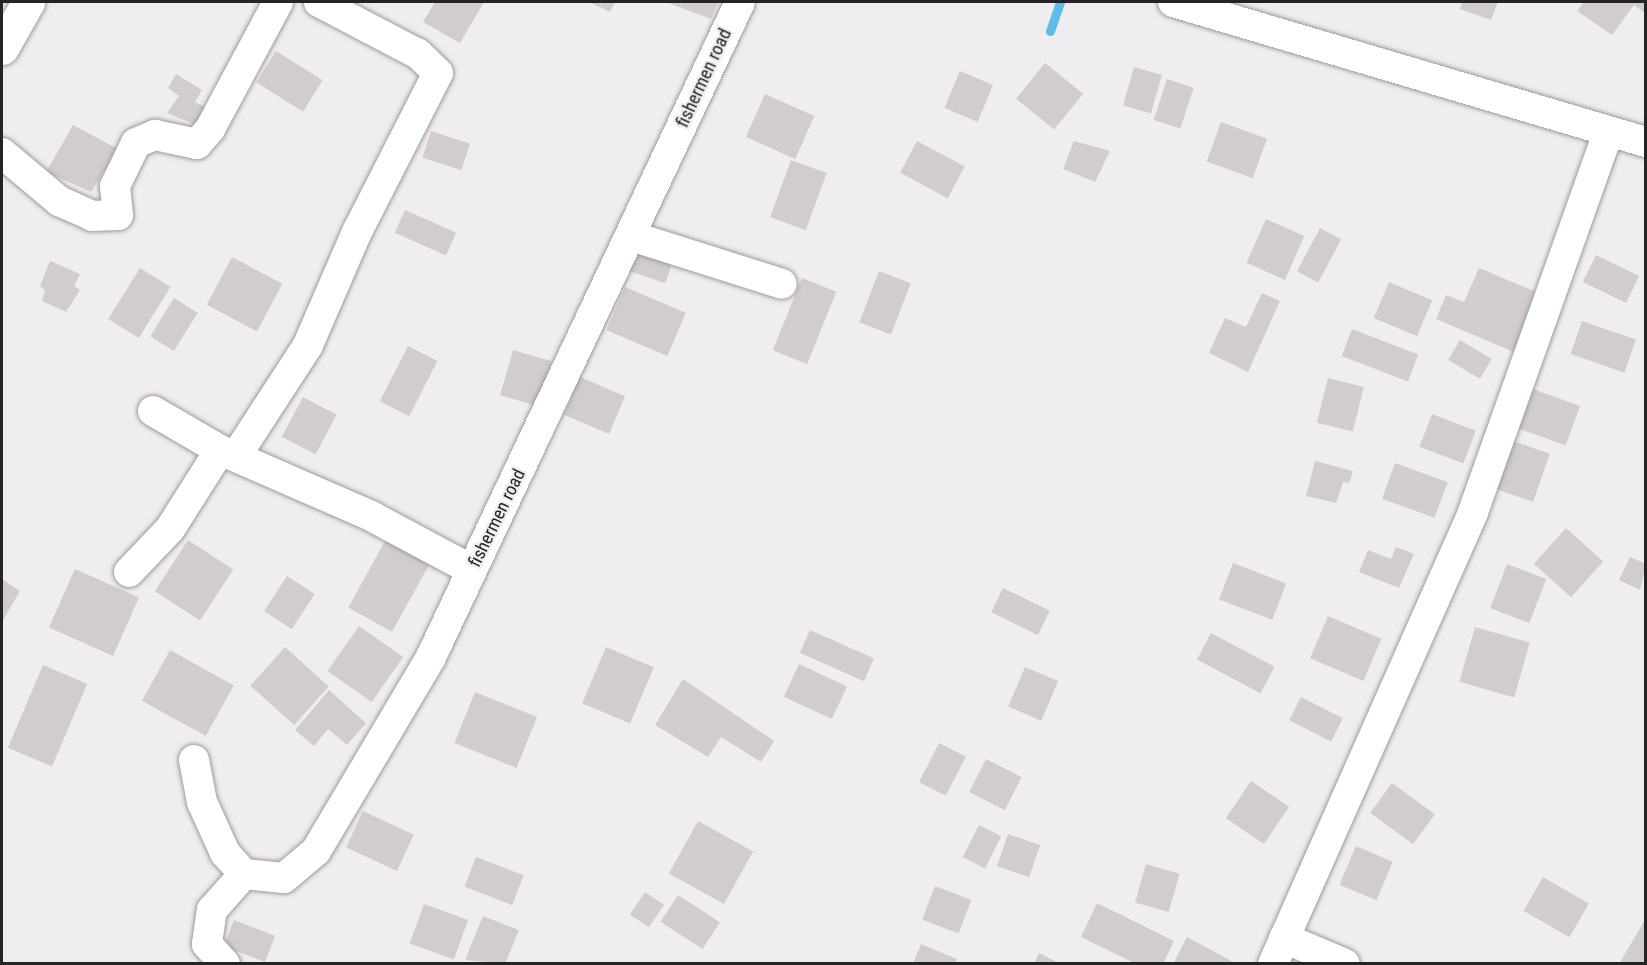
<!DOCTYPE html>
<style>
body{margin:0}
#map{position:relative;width:1647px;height:965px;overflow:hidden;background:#f0edf0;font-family:"Roboto Condensed",sans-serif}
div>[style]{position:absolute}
.stream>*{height:9px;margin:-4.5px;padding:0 4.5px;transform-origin:4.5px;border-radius:4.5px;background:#5dbde8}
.building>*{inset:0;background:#d1cdcf;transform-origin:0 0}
.roads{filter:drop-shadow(0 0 2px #9e9b9d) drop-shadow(0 0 2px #9e9b9d)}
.minor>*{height:30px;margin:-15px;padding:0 15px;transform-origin:15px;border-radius:15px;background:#fff}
.major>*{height:33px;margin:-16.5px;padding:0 16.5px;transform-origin:16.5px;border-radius:16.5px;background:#fff}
span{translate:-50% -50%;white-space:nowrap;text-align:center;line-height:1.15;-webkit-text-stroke:4.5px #f0edf0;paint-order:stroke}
.street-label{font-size:18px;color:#252425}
.frame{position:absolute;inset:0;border:3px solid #252425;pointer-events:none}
</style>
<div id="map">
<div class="stream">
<i style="left:1050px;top:31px;width:31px;rotate:-71deg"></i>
</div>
<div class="building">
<i style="clip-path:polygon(435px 2px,484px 2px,460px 43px,423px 22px)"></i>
<i style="clip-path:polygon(589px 2px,615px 2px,610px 12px)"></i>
<i style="clip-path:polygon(666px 2px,718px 2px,711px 19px)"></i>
<i style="clip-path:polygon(1462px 2px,1498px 2px,1491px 20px,1460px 9px)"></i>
<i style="clip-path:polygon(1584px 2px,1646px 2px,1646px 14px,1634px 5px,1612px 35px,1577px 11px)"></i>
<i style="left:276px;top:51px;width:55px;height:37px;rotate:32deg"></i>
<i style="left:1045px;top:63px;width:49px;height:46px;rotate:39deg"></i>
<i style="left:1134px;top:67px;width:29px;height:40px;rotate:16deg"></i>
<i style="left:960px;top:71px;width:36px;height:40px;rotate:23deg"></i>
<i style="clip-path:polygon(176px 74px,202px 90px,195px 102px,205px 107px,196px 125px,167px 113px,179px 96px,168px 88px)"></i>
<i style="left:1167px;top:79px;width:28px;height:43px;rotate:18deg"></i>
<i style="left:765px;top:94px;width:54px;height:47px;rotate:24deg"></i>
<i style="left:1221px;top:122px;width:49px;height:42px;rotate:20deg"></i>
<i style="clip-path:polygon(73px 125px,118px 149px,91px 192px,46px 172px)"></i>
<i style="left:431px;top:131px;width:41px;height:28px;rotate:18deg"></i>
<i style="left:917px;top:141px;width:54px;height:36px;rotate:28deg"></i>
<i style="clip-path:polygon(1074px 141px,1110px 151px,1095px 182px,1063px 169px)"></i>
<i style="left:791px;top:160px;width:38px;height:61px;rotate:20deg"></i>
<i style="left:405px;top:210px;width:56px;height:25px;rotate:24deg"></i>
<i style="left:1266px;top:219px;width:42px;height:48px;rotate:24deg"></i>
<i style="left:1320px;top:228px;width:24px;height:49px;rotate:28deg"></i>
<i style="left:635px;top:239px;width:43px;height:32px;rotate:19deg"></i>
<i style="left:1596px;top:255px;width:48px;height:30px;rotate:26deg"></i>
<i style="left:232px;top:257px;width:57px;height:54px;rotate:28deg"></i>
<i style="clip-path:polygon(50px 261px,80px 274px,74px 286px,80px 290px,66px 312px,42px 301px,45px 291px,40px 286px)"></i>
<i style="left:140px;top:268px;width:36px;height:60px;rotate:32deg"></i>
<i style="clip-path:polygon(1479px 268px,1541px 294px,1516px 353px,1436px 319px,1446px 295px,1464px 302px)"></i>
<i style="left:879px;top:271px;width:34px;height:55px;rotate:21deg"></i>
<i style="left:802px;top:278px;width:37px;height:78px;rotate:22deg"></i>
<i style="left:1389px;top:282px;width:47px;height:39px;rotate:23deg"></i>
<i style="left:625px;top:287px;width:66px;height:47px;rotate:23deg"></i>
<i style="clip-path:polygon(1262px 293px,1280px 301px,1248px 372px,1209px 353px,1225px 318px,1246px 327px)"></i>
<i style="left:174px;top:298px;width:28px;height:45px;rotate:32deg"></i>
<i style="left:1582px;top:321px;width:57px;height:35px;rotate:19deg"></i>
<i style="left:1352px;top:329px;width:71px;height:29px;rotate:21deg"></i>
<i style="left:1460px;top:340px;width:37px;height:23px;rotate:31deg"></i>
<i style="left:408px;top:346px;width:33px;height:62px;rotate:27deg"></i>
<i style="left:513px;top:350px;width:40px;height:47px;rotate:16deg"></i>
<i style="left:580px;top:377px;width:49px;height:41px;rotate:23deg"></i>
<i style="left:1328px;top:378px;width:37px;height:46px;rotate:14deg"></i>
<i style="left:1533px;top:389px;width:50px;height:42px;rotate:20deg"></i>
<i style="left:303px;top:397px;width:38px;height:45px;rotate:28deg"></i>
<i style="left:1432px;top:414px;width:47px;height:35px;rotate:21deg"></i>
<i style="left:1510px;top:440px;width:42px;height:51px;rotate:19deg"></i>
<i style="clip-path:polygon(1315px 461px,1353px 471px,1349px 483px,1343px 482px,1336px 503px,1306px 496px)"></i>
<i style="left:1395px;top:463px;width:56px;height:38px;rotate:20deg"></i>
<i style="left:1566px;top:528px;width:50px;height:48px;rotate:42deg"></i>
<i style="left:389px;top:534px;width:50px;height:84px;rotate:29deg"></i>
<i style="left:188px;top:540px;width:54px;height:61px;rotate:33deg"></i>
<i style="clip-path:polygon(1396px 547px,1414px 554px,1399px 588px,1359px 572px,1368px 550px,1391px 559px)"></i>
<i style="clip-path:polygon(1630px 557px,1646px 564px,1640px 590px,1619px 580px)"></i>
<i style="left:1233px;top:563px;width:57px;height:39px;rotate:21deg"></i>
<i style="left:1507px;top:564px;width:42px;height:47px;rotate:21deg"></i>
<i style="left:75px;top:569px;width:70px;height:64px;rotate:24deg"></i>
<i style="left:287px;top:576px;width:33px;height:42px;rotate:33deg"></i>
<i style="clip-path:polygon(2px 579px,20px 591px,2px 622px)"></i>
<i style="left:1003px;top:588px;width:52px;height:27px;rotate:26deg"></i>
<i style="left:1328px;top:616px;width:58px;height:46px;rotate:23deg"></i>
<i style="left:359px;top:626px;width:54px;height:55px;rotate:35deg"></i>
<i style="left:1475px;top:627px;width:57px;height:57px;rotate:16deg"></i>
<i style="left:810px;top:630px;width:70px;height:25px;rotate:24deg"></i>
<i style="left:1211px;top:633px;width:72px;height:30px;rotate:28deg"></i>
<i style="left:285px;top:647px;width:59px;height:52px;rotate:42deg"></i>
<i style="left:606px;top:647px;width:52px;height:61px;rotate:23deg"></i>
<i style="left:170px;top:650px;width:73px;height:58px;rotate:29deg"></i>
<i style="left:799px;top:664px;width:53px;height:36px;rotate:25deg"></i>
<i style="left:43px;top:665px;width:48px;height:90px;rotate:23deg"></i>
<i style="left:1025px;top:667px;width:36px;height:43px;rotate:23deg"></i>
<i style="clip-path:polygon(683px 679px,774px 741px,761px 762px,721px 737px,708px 757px,655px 725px)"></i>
<i style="clip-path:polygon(329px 690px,366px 723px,347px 745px,328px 729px,314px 746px,295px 730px)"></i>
<i style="left:475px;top:692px;width:67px;height:55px;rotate:22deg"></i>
<i style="left:1301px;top:697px;width:47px;height:26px;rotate:27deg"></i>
<i style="left:939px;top:743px;width:30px;height:44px;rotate:27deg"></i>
<i style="left:986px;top:759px;width:40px;height:37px;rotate:27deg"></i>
<i style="left:1251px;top:781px;width:46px;height:45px;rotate:34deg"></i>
<i style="left:1392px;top:783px;width:53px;height:37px;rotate:36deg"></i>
<i style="left:363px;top:811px;width:56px;height:40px;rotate:25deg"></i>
<i style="left:698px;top:821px;width:63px;height:60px;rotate:29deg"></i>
<i style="left:979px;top:825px;width:25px;height:36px;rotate:27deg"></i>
<i style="left:1008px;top:834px;width:34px;height:34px;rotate:19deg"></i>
<i style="left:1356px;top:846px;width:40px;height:42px;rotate:23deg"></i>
<i style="left:476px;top:857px;width:51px;height:32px;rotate:21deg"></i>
<i style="left:1146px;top:864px;width:35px;height:40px;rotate:16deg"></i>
<i style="left:1543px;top:877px;width:53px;height:39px;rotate:30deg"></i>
<i style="left:935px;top:886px;width:39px;height:36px;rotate:21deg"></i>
<i style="left:645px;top:892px;width:23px;height:27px;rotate:34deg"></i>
<i style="left:678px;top:895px;width:50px;height:32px;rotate:33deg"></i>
<i style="clip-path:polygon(1097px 903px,1174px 941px,1163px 964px,1136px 964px,1081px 937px)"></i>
<i style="left:424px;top:904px;width:47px;height:42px;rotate:20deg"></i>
<i style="clip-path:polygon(483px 916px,519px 930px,505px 964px,465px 960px)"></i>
<i style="clip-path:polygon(1646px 918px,1646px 964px,1619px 964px)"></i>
<i style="left:234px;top:920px;width:44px;height:28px;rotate:21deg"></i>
<i style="clip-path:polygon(1187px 937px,1237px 964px,1173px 964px)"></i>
<i style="clip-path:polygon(921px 944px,957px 959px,955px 964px,913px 964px)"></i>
<i style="clip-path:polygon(1039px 953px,1061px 964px,1034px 964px)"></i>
</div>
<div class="roads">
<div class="minor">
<i style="left:1173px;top:2px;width:493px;rotate:16.5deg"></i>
<i style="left:2px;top:153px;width:75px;rotate:40.1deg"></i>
<i style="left:59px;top:201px;width:36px;rotate:24deg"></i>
<i style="left:92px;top:216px;width:26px;rotate:-2deg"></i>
<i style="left:118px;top:215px;width:29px;rotate:-96deg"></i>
<i style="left:115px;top:186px;width:48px;rotate:-64deg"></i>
<i style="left:136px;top:143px;width:21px;rotate:-23deg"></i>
<i style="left:155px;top:135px;width:43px;rotate:12.1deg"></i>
<i style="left:197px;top:144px;width:20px;rotate:-49deg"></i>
<i style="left:210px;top:129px;width:144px;rotate:-61.8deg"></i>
<i style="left:631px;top:236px;width:158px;rotate:17.6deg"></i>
<i style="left:153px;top:411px;width:78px;rotate:30.2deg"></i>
<i style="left:220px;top:450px;width:167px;rotate:23.6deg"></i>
<i style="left:373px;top:517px;width:112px;rotate:28.2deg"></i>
<i style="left:236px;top:456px;width:132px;rotate:-57deg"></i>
<i style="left:308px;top:345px;width:123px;rotate:-66.6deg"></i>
<i style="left:357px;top:232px;width:178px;rotate:-63deg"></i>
<i style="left:438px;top:73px;width:28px;rotate:-136deg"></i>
<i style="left:418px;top:54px;width:112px;rotate:-152.3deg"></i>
<i style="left:129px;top:572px;width:59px;rotate:-46.4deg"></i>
<i style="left:170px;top:529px;width:93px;rotate:-57.7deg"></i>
<i style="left:194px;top:760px;width:43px;rotate:79.2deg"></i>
<i style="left:202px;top:802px;width:56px;rotate:65.7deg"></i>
<i style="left:225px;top:853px;width:28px;rotate:48deg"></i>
<i style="left:1284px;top:938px;width:66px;rotate:23.1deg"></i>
<i style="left:225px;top:964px;width:27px;rotate:-132deg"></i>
<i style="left:207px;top:944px;width:34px;rotate:-82deg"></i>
<i style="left:212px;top:910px;width:48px;rotate:-48.4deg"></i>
<i style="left:244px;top:874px;width:40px;rotate:5.7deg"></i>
<i style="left:284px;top:878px;width:42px;rotate:-40.2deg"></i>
<i style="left:316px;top:851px;width:226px;rotate:-59.3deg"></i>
<i style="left:431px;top:657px;width:724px;rotate:-64.74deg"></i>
<i style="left:1273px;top:964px;width:494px;rotate:-66.1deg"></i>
<i style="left:1473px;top:512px;width:402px;rotate:-70.4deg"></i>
</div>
<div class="major">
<i style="left:2px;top:48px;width:53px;rotate:-60.5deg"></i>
</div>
</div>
<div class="street-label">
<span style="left:704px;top:78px;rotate:-65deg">fishermen road</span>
<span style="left:497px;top:518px;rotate:-64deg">fishermen road</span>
</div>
<div class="frame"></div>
</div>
